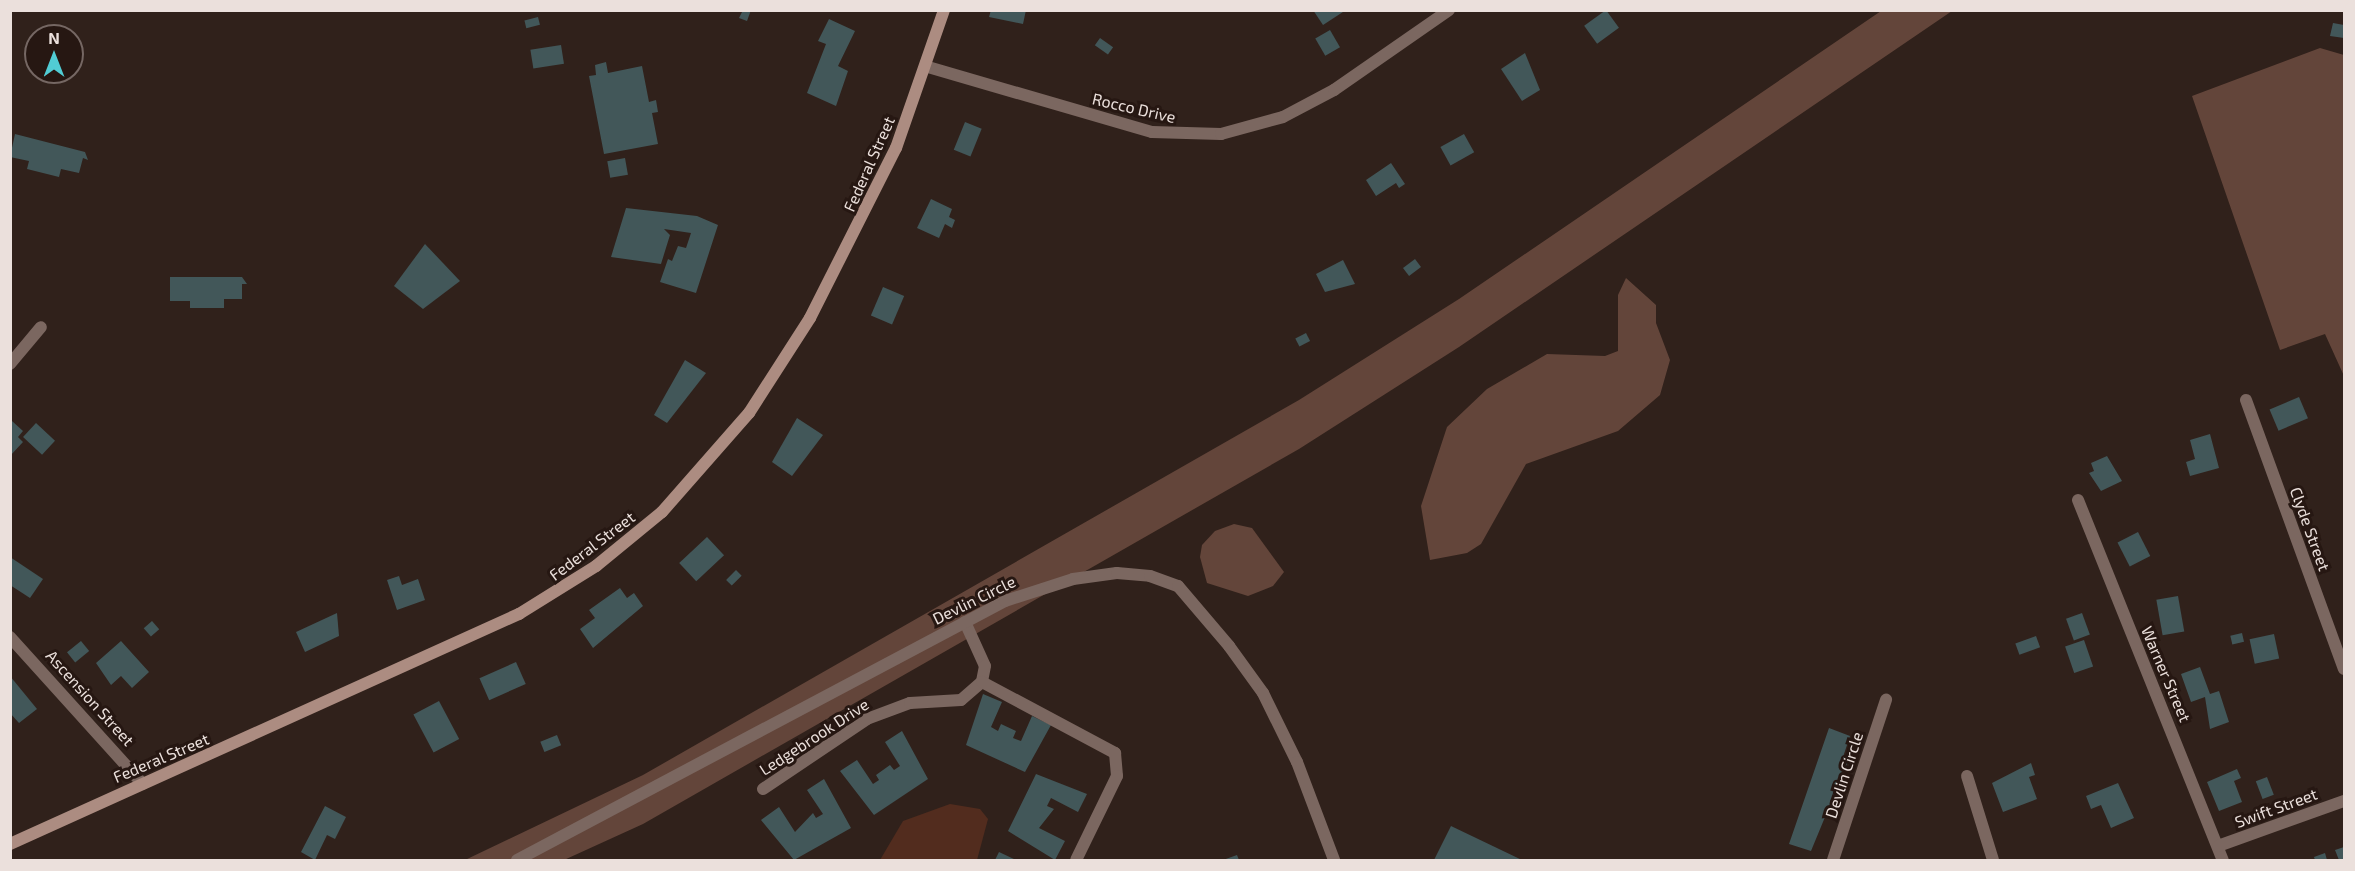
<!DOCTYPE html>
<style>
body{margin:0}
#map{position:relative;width:2355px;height:871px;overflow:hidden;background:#30211b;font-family:"Exo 2",sans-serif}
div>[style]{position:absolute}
.green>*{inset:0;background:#63453a}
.water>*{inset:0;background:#522c1e}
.building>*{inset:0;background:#425759;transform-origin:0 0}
.street>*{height:12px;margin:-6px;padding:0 6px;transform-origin:6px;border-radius:6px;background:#7b6760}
.secondary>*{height:12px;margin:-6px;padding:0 6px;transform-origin:6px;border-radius:6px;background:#ac8c81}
span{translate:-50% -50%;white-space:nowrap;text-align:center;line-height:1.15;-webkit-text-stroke:6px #261712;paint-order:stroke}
.street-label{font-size:16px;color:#ebe0dc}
.frame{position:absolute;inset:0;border:12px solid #ebe0dc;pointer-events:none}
.north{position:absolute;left:24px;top:24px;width:60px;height:60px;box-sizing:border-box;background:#261712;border:2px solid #756763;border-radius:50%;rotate:0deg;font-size:16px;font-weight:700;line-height:24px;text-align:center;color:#ebe0dc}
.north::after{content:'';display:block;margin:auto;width:21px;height:27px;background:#51ccd4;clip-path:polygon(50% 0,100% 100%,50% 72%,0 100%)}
</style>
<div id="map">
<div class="green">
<i style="clip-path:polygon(1881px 11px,1952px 11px,1459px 347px,1299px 449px,643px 824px,564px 860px,465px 860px,643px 775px,1299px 400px,1459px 299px)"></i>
<i style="clip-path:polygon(2320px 48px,2344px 55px,2344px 376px,2325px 334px,2280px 350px,2192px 96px)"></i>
<i style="clip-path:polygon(1626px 278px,1656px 305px,1656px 323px,1670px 360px,1660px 395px,1618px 431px,1526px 464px,1481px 544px,1467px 553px,1430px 560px,1421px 506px,1447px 427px,1487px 389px,1547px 354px,1605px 356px,1618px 351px,1618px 295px)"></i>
<i style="clip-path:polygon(1234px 524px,1252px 528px,1284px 572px,1273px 586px,1248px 596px,1207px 583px,1200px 557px,1202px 545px,1215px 531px)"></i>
</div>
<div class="water">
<i style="clip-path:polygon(950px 804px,980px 809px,988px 819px,977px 860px,880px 860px,903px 821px)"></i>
</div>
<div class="building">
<i style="clip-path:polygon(743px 10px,751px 10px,747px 21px,739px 18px)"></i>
<i style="clip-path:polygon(991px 10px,1026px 10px,1023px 24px,989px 17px)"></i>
<i style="clip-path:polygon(1313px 10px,1346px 10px,1323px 25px)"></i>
<i style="left:1606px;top:10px;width:22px;height:27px;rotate:54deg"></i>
<i style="left:538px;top:17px;width:8px;height:14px;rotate:76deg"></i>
<i style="clip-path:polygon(829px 19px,855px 31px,838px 66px,848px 71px,836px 106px,807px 93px,826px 44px,818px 41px)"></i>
<i style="clip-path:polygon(2333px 23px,2344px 25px,2344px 38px,2330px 36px)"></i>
<i style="left:1330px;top:30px;width:20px;height:17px;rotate:60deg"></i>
<i style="left:1100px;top:38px;width:16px;height:9px;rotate:35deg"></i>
<i style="left:561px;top:45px;width:19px;height:31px;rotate:81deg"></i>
<i style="clip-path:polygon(1525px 53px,1540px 90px,1522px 101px,1501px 69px)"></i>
<i style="clip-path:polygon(606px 62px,608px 73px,642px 66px,649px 102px,656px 100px,658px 112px,652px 113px,658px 144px,604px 154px,589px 76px,596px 75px,595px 65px)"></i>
<i style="left:965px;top:122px;width:18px;height:30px;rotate:22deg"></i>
<i style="clip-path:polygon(15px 134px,85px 152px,88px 160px,83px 158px,79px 173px,61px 169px,59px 177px,27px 169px,29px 161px,10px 157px)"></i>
<i style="left:1464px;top:134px;width:21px;height:27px;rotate:61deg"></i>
<i style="left:625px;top:158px;width:17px;height:18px;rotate:80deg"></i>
<i style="clip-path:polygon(1391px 163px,1405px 184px,1399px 188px,1396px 183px,1376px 196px,1366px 180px)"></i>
<i style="clip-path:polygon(931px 199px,952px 209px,949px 217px,955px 220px,952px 228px,945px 224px,939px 238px,917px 228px)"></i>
<i style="clip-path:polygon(626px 208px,697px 216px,718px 225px,696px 293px,660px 282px,668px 259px,672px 261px,678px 246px,686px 248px,691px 233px,664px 229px,670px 235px,661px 264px,611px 257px)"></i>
<i style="clip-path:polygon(425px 244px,460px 281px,423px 309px,394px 286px)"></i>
<i style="left:1415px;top:259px;width:10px;height:15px;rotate:53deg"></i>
<i style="clip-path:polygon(1343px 260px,1355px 284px,1325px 292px,1316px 274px)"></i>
<i style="clip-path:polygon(170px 277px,242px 277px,247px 284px,242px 284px,242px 299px,224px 299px,224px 308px,190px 308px,190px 301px,170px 301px)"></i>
<i style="left:883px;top:287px;width:23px;height:31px;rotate:23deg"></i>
<i style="left:1306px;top:333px;width:9px;height:12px;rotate:63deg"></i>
<i style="clip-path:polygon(685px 360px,706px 373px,667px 423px,654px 415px)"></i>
<i style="left:2299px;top:397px;width:23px;height:32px;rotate:67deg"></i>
<i style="clip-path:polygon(797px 418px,823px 435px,792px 476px,772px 462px)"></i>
<i style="clip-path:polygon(12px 421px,23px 431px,18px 437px,23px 442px,10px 456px)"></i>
<i style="left:36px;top:423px;width:26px;height:19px;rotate:43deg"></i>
<i style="clip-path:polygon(2210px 434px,2219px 468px,2190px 476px,2186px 462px,2195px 459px,2190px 440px)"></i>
<i style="clip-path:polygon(2107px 456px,2122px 481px,2101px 491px,2089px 473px,2094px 471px,2091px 463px)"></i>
<i style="left:2138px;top:532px;width:27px;height:23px;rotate:63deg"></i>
<i style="left:707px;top:537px;width:25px;height:38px;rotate:47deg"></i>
<i style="clip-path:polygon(10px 557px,43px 579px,30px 598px,10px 585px)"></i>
<i style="left:736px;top:570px;width:8px;height:14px;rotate:45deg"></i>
<i style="clip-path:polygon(399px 576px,402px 585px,418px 579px,425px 600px,397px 610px,387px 580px)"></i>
<i style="clip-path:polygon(620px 588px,627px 598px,634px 593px,643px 606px,593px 648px,580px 629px,595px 618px,589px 610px)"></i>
<i style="left:2178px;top:596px;width:36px;height:22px;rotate:80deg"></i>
<i style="clip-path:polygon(337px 613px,339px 636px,305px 652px,296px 632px)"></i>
<i style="left:2082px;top:613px;width:23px;height:17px;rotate:70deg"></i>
<i style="left:152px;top:621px;width:11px;height:11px;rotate:49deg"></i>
<i style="left:2242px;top:633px;width:9px;height:12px;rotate:77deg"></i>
<i style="left:2274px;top:634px;width:25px;height:25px;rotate:78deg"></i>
<i style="left:2036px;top:636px;width:12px;height:22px;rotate:70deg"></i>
<i style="left:2084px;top:640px;width:28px;height:20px;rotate:71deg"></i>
<i style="left:81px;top:641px;width:13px;height:18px;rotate:51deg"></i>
<i style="clip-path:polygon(121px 641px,149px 672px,132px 688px,121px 676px,111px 685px,96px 663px)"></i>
<i style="left:516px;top:662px;width:24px;height:40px;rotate:66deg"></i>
<i style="clip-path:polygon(2200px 667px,2210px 694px,2219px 691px,2229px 722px,2210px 729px,2205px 697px,2191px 702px,2181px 674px)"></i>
<i style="clip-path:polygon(10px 676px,37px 709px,19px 723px,10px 713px)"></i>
<i style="clip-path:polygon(983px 694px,1002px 702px,991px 727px,998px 731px,1001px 724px,1016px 731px,1013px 738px,1021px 741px,1032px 716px,1051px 725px,1025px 772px,966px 745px)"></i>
<i style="left:439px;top:701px;width:43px;height:29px;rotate:62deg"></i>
<i style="clip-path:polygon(1829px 728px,1850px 736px,1843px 757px,1849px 759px,1811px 851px,1789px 844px)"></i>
<i style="clip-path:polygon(902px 731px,928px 779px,874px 815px,840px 771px,857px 760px,873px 784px,879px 780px,876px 775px,890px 765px,894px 770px,900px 766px,885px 742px)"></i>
<i style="left:557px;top:735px;width:11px;height:18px;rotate:68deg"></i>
<i style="clip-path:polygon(2031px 763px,2035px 775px,2029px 777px,2037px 799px,2003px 812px,1992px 783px)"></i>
<i style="clip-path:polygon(2237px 769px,2241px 778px,2234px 781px,2242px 802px,2219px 811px,2207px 782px)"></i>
<i style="clip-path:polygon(1036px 774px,1087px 794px,1078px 812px,1051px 798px,1047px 806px,1054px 809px,1039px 828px,1065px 841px,1055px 860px,1008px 831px)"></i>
<i style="left:2267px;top:777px;width:19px;height:12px;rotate:69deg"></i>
<i style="clip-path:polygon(824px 779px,851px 828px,794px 860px,761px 820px,779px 807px,795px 832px,813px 813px,816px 818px,823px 814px,807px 790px)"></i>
<i style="clip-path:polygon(2118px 783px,2134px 818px,2111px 828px,2101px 805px,2091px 809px,2086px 796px)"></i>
<i style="clip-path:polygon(325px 806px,346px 817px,335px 839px,327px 835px,315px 860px,301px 852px)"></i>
<i style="clip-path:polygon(1451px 826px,1522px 860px,1434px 860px)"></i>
<i style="clip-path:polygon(2344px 847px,2344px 860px,2339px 860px,2335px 850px)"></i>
<i style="clip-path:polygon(999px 852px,1016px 860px,995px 860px)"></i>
<i style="clip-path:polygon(2325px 853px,2327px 860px,2315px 860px,2314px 857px)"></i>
<i style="clip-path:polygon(1237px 855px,1239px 860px,1223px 860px)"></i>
</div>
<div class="street">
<i style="left:928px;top:67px;width:233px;rotate:16.2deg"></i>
<i style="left:1152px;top:132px;width:69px;rotate:1.7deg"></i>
<i style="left:1221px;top:134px;width:64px;rotate:-15.3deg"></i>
<i style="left:1283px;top:117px;width:58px;rotate:-27.9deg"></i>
<i style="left:1334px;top:90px;width:140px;rotate:-34.8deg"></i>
<i style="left:10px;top:364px;width:48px;rotate:-50deg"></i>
<i style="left:2246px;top:400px;width:286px;rotate:70deg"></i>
<i style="left:2078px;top:500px;width:388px;rotate:68.1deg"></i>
<i style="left:965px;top:622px;width:48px;rotate:65.6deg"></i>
<i style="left:985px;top:666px;width:16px;rotate:101deg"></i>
<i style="left:10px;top:637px;width:198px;rotate:47.9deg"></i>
<i style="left:1967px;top:776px;width:88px;rotate:72.8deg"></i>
<i style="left:763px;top:789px;width:125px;rotate:-33.9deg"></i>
<i style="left:867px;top:719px;width:46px;rotate:-20.4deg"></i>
<i style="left:910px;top:703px;width:51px;rotate:-3.4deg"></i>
<i style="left:961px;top:700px;width:28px;rotate:-41deg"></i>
<i style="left:982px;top:682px;width:151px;rotate:28.1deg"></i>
<i style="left:1115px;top:753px;width:23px;rotate:85deg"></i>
<i style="left:1117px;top:776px;width:93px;rotate:116deg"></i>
<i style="left:2218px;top:846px;width:134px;rotate:-19.7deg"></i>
<i style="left:517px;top:860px;width:552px;rotate:-27.96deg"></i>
<i style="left:1005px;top:601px;width:71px;rotate:-17.9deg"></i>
<i style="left:1073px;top:579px;width:44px;rotate:-7.8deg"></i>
<i style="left:1117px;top:573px;width:33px;rotate:5deg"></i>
<i style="left:1150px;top:576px;width:30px;rotate:20deg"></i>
<i style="left:1178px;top:586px;width:79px;rotate:49.6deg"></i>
<i style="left:1229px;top:646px;width:58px;rotate:54.1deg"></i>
<i style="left:1263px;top:693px;width:77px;rotate:63.8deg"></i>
<i style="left:1297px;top:762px;width:105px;rotate:69.3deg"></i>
<i style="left:1833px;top:860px;width:169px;rotate:-71.7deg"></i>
</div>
<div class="secondary">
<i style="left:10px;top:844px;width:559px;rotate:-24.32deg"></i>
<i style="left:519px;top:614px;width:91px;rotate:-31.9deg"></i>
<i style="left:596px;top:566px;width:85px;rotate:-39.3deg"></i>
<i style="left:662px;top:512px;width:132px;rotate:-48.7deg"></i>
<i style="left:749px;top:413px;width:113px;rotate:-57.3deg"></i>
<i style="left:810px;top:318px;width:191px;rotate:-63.2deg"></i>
<i style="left:896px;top:148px;width:146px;rotate:-70.8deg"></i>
</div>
<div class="street-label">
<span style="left:1134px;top:108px;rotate:13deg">Rocco Drive</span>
<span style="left:869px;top:164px;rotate:-66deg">Federal Street</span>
<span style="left:2310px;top:529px;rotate:70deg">Clyde Street</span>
<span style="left:592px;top:546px;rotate:-37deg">Federal Street</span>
<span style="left:974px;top:600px;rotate:-26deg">Devlin Circle</span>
<span style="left:2166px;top:674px;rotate:67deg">Warner Street</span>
<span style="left:90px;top:698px;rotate:48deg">Ascension Street</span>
<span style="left:814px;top:737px;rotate:-33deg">Ledgebrook Drive</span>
<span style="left:161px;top:758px;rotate:-23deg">Federal Street</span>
<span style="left:1844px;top:775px;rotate:-72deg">Devlin Circle</span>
<span style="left:2276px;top:808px;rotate:-20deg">Swift Street</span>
</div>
<div class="frame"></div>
<div class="north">N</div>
</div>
